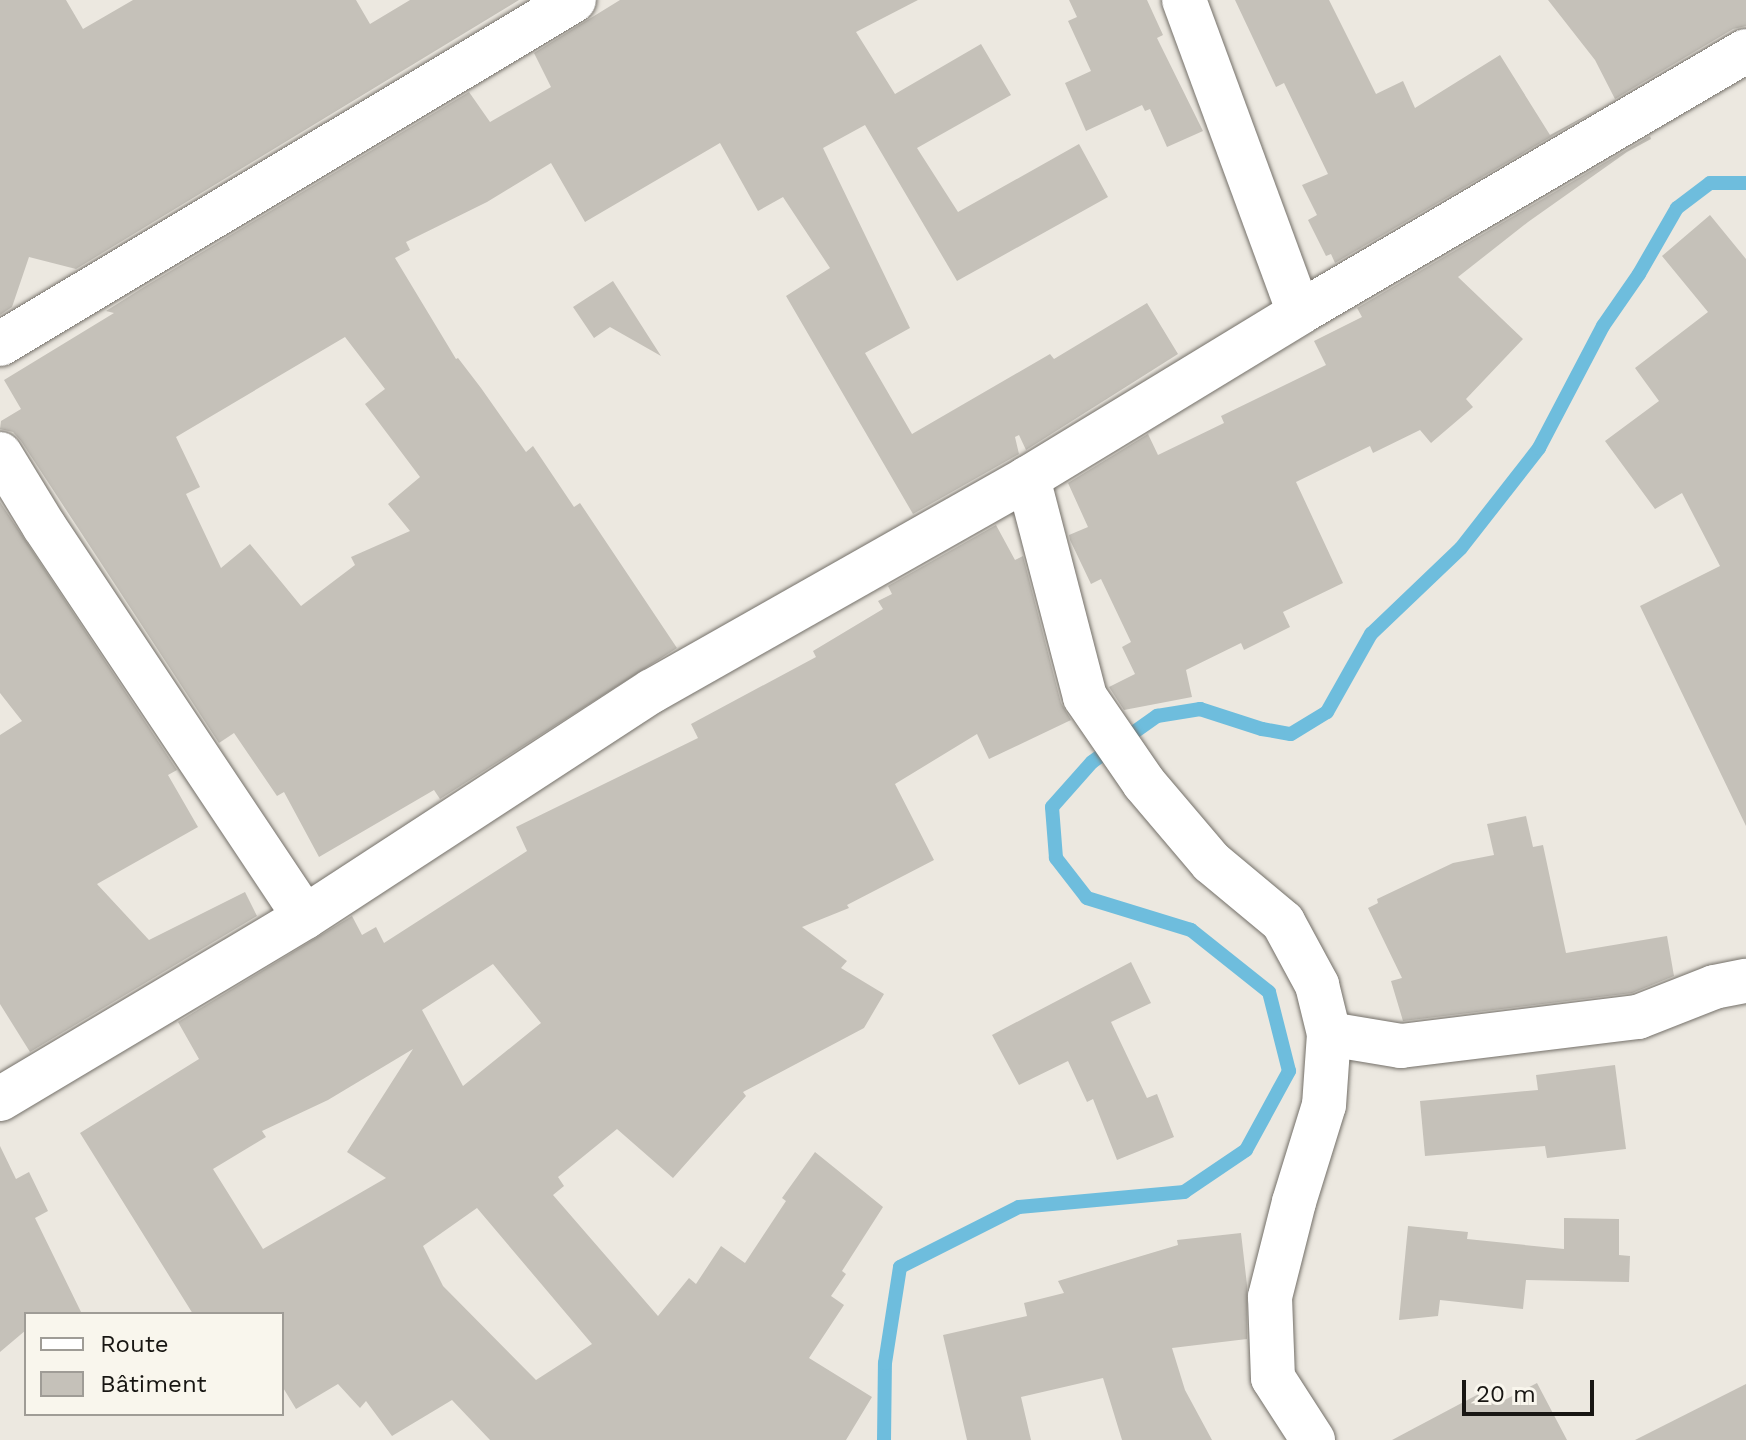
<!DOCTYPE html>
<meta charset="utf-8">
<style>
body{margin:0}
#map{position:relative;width:1746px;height:1440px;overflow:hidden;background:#ece8e0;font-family:"Work Sans",sans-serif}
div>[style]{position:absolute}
.stream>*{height:14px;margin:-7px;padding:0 7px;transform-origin:7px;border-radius:7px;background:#6ebddd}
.building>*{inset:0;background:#c5c1b9}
.roads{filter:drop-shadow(0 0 2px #747069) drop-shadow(0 0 2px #747069)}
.minor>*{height:44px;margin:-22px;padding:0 22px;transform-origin:22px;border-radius:22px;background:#fff}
span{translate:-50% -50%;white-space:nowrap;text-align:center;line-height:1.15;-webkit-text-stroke:8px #f9f6ed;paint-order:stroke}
.legend{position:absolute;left:24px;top:1312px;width:260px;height:104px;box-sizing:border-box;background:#f9f6ed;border:2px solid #9f9c96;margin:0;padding:10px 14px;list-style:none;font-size:24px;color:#181613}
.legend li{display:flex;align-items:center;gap:16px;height:40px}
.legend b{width:40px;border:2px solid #9f9c96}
.scale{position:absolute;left:1462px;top:1380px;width:132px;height:36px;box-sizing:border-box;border:4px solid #181613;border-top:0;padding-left:10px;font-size:24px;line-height:28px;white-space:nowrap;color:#181613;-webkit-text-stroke:6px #f9f6ed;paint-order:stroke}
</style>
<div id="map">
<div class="stream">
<i style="left:884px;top:1440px;width:77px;rotate:-89.3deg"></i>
<i style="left:885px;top:1363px;width:97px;rotate:-81.1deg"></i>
<i style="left:900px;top:1267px;width:133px;rotate:-26.8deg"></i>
<i style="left:1019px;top:1207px;width:166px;rotate:-5.2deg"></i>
<i style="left:1184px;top:1192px;width:75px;rotate:-34.1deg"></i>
<i style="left:1246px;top:1150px;width:90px;rotate:-61.4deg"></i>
<i style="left:1289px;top:1071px;width:81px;rotate:-104.2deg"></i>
<i style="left:1269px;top:992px;width:100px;rotate:-141.5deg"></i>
<i style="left:1191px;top:930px;width:109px;rotate:-162.9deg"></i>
<i style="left:1087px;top:898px;width:51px;rotate:-127.8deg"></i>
<i style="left:1056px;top:858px;width:51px;rotate:-94.5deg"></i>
<i style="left:1052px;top:807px;width:60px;rotate:-48.4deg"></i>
<i style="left:1092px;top:762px;width:80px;rotate:-35.3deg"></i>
<i style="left:1157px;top:716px;width:44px;rotate:-9.2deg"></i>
<i style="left:1200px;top:709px;width:65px;rotate:17.9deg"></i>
<i style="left:1262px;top:729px;width:29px;rotate:10deg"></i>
<i style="left:1291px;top:734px;width:42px;rotate:-31.4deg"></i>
<i style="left:1327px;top:712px;width:90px;rotate:-60.6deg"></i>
<i style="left:1371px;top:634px;width:124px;rotate:-43.7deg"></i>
<i style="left:1461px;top:548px;width:127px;rotate:-52deg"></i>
<i style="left:1539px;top:448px;width:138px;rotate:-62.3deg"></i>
<i style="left:1603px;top:326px;width:63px;rotate:-55.3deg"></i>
<i style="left:1639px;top:274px;width:76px;rotate:-60.1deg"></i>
<i style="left:1677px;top:208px;width:41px;rotate:-37.1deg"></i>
<i style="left:1710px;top:183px;width:36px"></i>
</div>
<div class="building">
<i style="clip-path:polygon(0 0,66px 0,83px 29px,133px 0,356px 0,370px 24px,410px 0,519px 0,76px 269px,29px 257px,12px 307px,0 315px)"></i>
<i style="clip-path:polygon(evenodd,620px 0,918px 0,856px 32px,895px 94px,981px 44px,1011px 95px,917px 148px,958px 212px,1079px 144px,1108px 197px,957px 281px,865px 125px,823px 148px,910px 328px,865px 353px,912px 434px,1050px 354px,1054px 359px,1147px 303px,1178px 354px,1026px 450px,1019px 435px,1015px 437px,1019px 454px,913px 514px,786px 296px,830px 268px,783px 197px,758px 211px,720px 143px,585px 222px,551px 163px,487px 202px,406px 242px,410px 250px,395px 258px,456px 359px,458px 358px,481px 388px,526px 452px,533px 446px,574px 507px,580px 503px,677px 648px,440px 799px,434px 790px,319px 857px,284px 792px,277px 796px,234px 733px,219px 743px,21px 441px,13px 432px,0 429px,1px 421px,21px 409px,4px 380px,114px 313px,106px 311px,144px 287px,469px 92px,490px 122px,551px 87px,534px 53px,620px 0,345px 337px,385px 389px,365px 404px,420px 477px,388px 504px,410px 531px,351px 557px,355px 565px,301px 606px,250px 544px,221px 568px,186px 494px,200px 487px,176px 437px,345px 337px)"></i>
<i style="clip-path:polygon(1069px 0,1147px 0,1163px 35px,1157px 38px,1203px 131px,1167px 147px,1150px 109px,1145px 111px,1142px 105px,1086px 131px,1065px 83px,1091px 71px,1068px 21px,1077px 17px)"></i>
<i style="clip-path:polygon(1235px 0,1329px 0,1376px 94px,1403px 81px,1415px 108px,1500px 55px,1550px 135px,1602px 107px,1335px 263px,1331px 254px,1326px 256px,1308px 220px,1317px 215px,1302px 185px,1328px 174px,1284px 83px,1276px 87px)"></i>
<i style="clip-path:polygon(1548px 0,1746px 0,1746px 26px,1733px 29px,1615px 99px,1595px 60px)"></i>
<i style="clip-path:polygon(1650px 136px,1651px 139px,1627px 152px,1528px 222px,1458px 277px,1523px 339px,1466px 399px,1473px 407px,1431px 443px,1420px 430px,1373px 453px,1370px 446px,1296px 482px,1343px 583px,1283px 612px,1290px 627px,1244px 650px,1241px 643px,1186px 670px,1192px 697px,1124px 710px,1109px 687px,1135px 674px,1122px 647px,1131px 642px,1101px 579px,1091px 584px,1070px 540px,1069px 535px,1088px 527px,1068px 483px,1148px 434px,1158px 455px,1224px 423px,1221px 416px,1326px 365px,1314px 341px,1362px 317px,1357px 308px)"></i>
<i style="clip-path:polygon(1710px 215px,1746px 259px,1746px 826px,1640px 606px,1720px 566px,1682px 493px,1655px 509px,1605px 441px,1659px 401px,1635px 368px,1708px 312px,1662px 256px)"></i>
<i style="clip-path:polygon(613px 281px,661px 356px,610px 327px,594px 338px,573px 307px)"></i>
<i style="clip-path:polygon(0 502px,177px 770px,168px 775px,198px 827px,97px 884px,149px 940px,245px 892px,257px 916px,30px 1052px,0 1004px,0 735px,22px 721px,0 693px)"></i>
<i style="clip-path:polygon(evenodd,996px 525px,1015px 560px,1023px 556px,1061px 703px,1071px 720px,989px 759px,977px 734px,895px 784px,934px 860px,847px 905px,849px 908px,802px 927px,847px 961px,841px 968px,884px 994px,864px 1028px,743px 1092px,746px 1096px,673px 1178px,617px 1129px,558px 1177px,564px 1186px,553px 1195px,658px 1316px,689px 1278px,696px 1284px,721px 1246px,745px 1263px,786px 1201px,782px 1198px,815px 1152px,883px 1207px,842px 1271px,846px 1274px,831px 1296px,844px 1305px,809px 1358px,872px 1397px,846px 1440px,490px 1440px,452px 1400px,392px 1436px,366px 1401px,360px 1408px,338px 1384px,296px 1409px,282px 1386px,282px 1314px,193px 1314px,80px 1133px,199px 1059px,178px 1022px,352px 916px,362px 935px,376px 927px,384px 943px,527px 851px,516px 827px,698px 738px,691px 724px,816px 657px,813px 651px,883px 609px,878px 601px,892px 594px,888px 586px,996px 525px,493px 964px,541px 1023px,463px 1086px,422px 1010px,493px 964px,996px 525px,413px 1049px,347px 1152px,386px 1178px,263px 1249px,213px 1169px,266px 1137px,262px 1131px,328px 1100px,413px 1049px,996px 525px,477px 1208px,592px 1344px,536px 1380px,443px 1286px,423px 1246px,477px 1208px)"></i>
<i style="clip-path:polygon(1526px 816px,1533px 847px,1543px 845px,1566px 953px,1667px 936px,1674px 976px,1632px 993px,1403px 1021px,1391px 981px,1402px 978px,1368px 908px,1378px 903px,1377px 899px,1453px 863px,1494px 855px,1487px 824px)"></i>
<i style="clip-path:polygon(1131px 962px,1151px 1003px,1111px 1022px,1147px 1098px,1157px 1094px,1174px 1137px,1117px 1160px,1093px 1099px,1087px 1102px,1068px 1061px,1019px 1085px,992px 1035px)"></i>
<i style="clip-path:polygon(1615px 1065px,1626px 1149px,1547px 1158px,1545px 1146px,1425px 1156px,1420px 1101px,1538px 1090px,1536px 1075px)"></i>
<i style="clip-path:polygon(0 1146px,16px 1179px,29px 1172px,48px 1211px,35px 1218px,82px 1314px,26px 1314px,26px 1330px,0 1352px)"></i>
<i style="clip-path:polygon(1564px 1218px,1619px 1219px,1619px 1255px,1630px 1256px,1629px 1282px,1526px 1280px,1523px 1309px,1440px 1300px,1438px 1316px,1399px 1320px,1408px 1226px,1468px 1232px,1467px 1239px,1564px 1249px)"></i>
<i style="clip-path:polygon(1241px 1233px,1247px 1285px,1247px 1339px,1172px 1348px,1185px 1390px,1212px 1440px,1122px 1440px,1103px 1378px,1021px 1397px,1031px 1440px,967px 1440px,943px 1335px,1027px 1316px,1024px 1303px,1064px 1293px,1058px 1281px,1178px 1245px,1177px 1240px)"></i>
<i style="clip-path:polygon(1537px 1383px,1567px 1440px,1392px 1440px,1490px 1388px,1499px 1403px)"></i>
<i style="clip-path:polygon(1746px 1384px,1746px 1440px,1635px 1440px)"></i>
</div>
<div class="roads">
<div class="minor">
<i style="left:1184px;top:0;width:333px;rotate:69.8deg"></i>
<i style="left:0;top:344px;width:669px;rotate:-30.93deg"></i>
<i style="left:0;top:454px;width:84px;rotate:58.6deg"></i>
<i style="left:44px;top:526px;width:470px;rotate:56.3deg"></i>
<i style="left:1028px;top:478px;width:226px;rotate:75.4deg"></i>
<i style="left:1085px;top:697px;width:104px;rotate:55.5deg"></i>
<i style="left:1144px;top:783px;width:104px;rotate:49.7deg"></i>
<i style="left:1211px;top:862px;width:94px;rotate:39.8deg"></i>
<i style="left:1283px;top:922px;width:72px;rotate:61.6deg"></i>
<i style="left:1317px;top:985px;width:50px;rotate:76.2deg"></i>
<i style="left:1329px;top:1034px;width:71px;rotate:94deg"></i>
<i style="left:1324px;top:1105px;width:102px;rotate:107.2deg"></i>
<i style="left:1294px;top:1202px;width:98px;rotate:104.2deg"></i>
<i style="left:1270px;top:1297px;width:81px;rotate:87.9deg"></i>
<i style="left:1273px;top:1378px;width:74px;rotate:57.2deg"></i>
<i style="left:1329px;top:1034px;width:73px;rotate:9.5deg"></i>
<i style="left:1401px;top:1046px;width:239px;rotate:-7deg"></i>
<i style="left:1638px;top:1017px;width:82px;rotate:-21.5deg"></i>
<i style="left:1714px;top:987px;width:33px;rotate:-11deg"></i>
<i style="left:0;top:1099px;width:355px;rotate:-30.8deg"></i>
<i style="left:305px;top:917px;width:414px;rotate:-33.1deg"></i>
<i style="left:652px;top:691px;width:432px;rotate:-29.5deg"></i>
<i style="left:1028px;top:478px;width:317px;rotate:-31.3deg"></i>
<i style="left:1299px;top:313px;width:518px;rotate:-30.38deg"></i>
</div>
</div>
<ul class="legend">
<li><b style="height:10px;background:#fff"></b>Route</li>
<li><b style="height:22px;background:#c5c1b9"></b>Bâtiment</li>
</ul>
<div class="scale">20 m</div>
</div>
